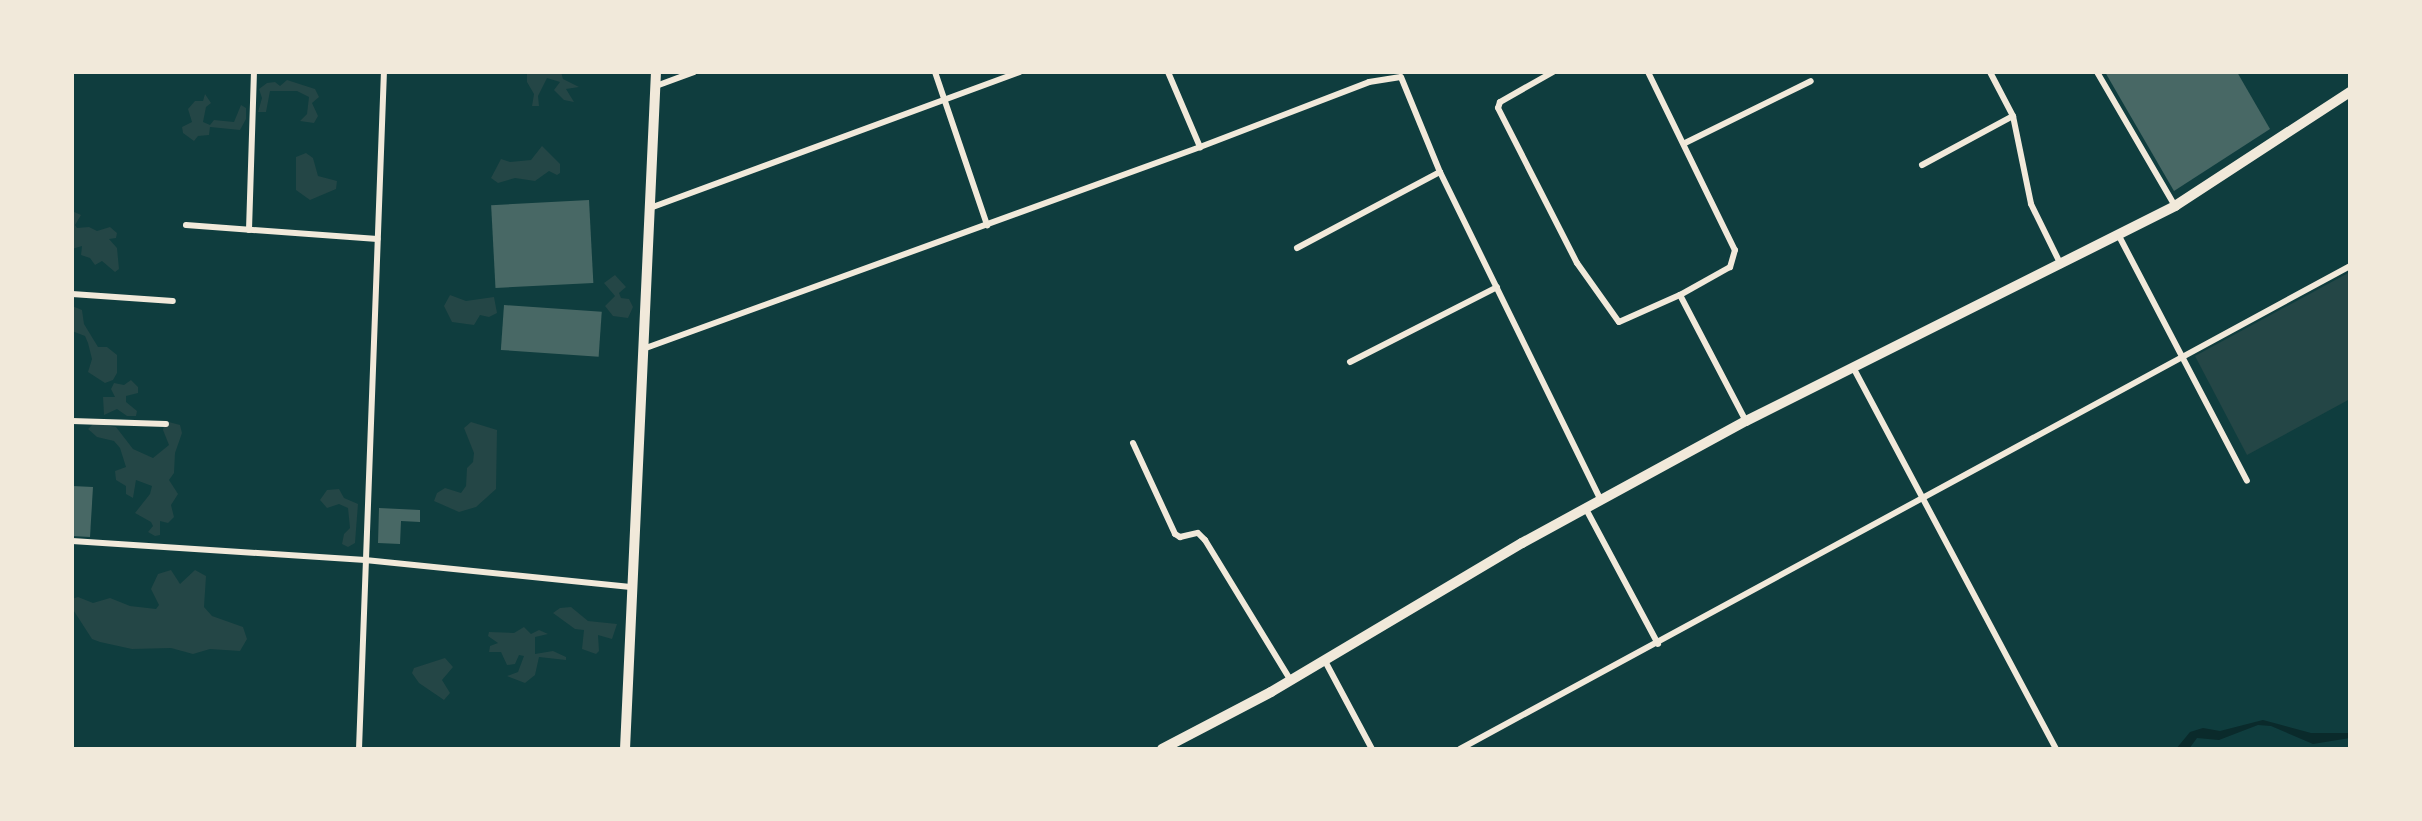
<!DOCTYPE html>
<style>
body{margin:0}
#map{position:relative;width:2422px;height:821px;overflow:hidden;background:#0f3d3e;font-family:Merriweather,serif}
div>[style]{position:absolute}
.green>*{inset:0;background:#244646}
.water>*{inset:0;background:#0a2a2b}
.building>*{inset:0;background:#486865;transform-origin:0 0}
.minor>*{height:6px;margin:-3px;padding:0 3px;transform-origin:3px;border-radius:3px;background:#f1e9da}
.primary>*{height:10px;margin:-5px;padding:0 5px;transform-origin:5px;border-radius:5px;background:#f1e9da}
span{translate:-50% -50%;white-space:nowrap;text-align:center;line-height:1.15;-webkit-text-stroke:8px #f1e9da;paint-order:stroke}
.frame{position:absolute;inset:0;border:74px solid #f1e9da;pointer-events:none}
</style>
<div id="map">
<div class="green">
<i style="clip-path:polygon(527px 72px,561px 72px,563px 79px,579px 87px,566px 89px,574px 102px,564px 100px,554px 90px,560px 82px,547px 78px,538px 96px,539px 106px,532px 106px,534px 94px,527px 82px)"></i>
<i style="clip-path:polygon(287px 80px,315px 89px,319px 97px,312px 103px,318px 116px,314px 123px,300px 121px,307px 114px,309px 97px,297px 91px,270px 91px,266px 112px,258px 112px,262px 98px,259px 89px,267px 83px,275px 82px,280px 86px)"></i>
<i style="clip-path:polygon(205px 94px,211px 103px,206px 107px,203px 122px,210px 125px,214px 120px,234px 122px,241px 105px,246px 108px,246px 119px,240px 130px,210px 127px,209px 135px,198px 136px,194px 141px,183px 133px,182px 127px,192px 122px,188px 109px,195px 101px,203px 101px)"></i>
<i style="clip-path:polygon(542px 146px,560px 164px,560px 173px,557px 175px,549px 171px,535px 181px,515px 178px,498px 183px,491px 178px,501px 159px,510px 162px,531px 160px)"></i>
<i style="clip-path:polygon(306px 153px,313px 158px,318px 176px,337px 181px,336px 189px,310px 200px,296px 190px,296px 157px)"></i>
<i style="clip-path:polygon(72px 211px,81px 215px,75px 225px,77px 228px,89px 227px,97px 231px,110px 227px,117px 233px,116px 238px,109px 239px,117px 248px,119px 269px,115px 272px,102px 261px,95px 265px,90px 258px,81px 255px,82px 246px,72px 249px)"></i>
<i style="clip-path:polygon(2350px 272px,2350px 399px,2247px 455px,2195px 356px)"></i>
<i style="clip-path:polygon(615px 275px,626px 287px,619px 293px,621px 298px,629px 299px,633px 307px,628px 318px,613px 316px,605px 306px,615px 296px,604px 283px)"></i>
<i style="clip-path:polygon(450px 295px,466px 301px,494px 297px,497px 313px,489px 317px,480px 315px,474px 325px,452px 322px,444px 306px)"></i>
<i style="clip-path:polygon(72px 306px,82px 310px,84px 324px,98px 347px,107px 347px,117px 355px,117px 373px,113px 380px,105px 383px,88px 372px,92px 359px,88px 343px,85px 336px,72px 331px)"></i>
<i style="clip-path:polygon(131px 380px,138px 387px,138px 393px,126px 396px,126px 402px,137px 411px,136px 416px,127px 416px,117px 409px,104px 415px,103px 397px,115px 397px,111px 389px,114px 383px,124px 385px)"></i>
<i style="clip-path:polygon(165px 421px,180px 425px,182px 433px,175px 453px,174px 473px,169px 480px,178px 494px,171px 505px,174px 517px,168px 523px,160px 521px,160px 535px,155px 536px,148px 532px,153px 526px,151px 522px,135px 513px,150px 494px,152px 486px,136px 480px,133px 498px,126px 494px,126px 486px,116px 480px,115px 471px,126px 467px,120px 448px,114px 441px,97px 437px,88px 429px,94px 423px,116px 427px,133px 449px,153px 458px,169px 445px,163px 430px)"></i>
<i style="clip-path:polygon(471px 422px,497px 430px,496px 489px,476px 507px,459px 512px,434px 501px,437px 493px,445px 488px,461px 493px,466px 486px,467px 468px,473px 462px,474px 453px,464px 428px)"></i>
<i style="clip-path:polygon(339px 489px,344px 498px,358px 504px,355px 543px,348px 547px,342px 544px,344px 534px,350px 528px,348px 508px,339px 504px,327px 508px,320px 500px,327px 490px)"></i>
<i style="clip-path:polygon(171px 570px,180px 584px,195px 570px,206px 576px,204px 607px,212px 616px,243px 627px,247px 639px,240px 651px,210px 649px,193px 654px,171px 648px,132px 649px,100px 642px,92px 639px,72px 608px,72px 599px,78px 597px,93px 603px,110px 598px,130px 606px,156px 609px,159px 605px,151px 589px,158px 574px)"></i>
<i style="clip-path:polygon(571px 607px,588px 621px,617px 624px,612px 639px,598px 635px,599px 651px,596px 654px,582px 649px,584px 630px,575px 629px,553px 613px,560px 608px)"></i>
<i style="clip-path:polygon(524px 627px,531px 634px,539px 630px,548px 634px,535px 637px,535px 654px,553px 651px,566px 657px,566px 660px,539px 657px,535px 675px,525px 683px,507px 676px,518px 672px,524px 656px,519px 655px,515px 664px,507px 665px,501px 652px,489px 652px,490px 646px,498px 643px,488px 636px,489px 632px,514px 633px)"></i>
<i style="clip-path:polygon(445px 658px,453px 667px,442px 680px,450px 693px,444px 700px,419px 683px,412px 673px,414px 668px)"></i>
</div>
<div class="water">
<i style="clip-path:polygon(2263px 720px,2311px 733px,2350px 733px,2350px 738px,2313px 744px,2271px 726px,2258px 725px,2219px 740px,2197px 738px,2189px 749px,2176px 749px,2190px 732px,2203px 728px,2220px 731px)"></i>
</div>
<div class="building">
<i style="clip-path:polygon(2105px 72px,2237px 72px,2270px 129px,2174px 191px)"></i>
<i style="left:589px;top:200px;width:83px;height:98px;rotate:87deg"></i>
<i style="left:504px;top:305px;width:98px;height:45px;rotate:4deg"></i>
<i style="clip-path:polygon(72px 486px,93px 487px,90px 537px,72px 536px)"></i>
<i style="clip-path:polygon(379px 508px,420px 510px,420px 522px,401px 521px,400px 544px,378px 543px)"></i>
</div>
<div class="minor">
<i style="left:935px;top:72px;width:162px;rotate:71.2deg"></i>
<i style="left:1168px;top:72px;width:82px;rotate:66.9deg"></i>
<i style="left:1553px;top:72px;width:61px;rotate:150.5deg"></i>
<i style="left:1500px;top:102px;width:6px;rotate:108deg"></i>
<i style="left:1498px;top:108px;width:174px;rotate:63deg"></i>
<i style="left:1577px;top:263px;width:72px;rotate:54.6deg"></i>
<i style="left:1619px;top:322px;width:67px;rotate:-23.9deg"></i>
<i style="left:1648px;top:72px;width:198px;rotate:64deg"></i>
<i style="left:1735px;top:250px;width:18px;rotate:106deg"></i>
<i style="left:1730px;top:267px;width:57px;rotate:150.8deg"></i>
<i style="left:1680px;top:295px;width:142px;rotate:62.4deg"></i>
<i style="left:1990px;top:72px;width:50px;rotate:62.4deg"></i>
<i style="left:2013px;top:116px;width:90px;rotate:78.4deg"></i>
<i style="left:2031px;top:204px;width:68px;rotate:63.8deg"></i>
<i style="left:2097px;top:72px;width:155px;rotate:59.8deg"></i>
<i style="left:656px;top:86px;width:40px;rotate:-20.2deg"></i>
<i style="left:1685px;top:143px;width:140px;rotate:-26.2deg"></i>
<i style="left:1922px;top:165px;width:103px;rotate:-28.3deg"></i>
<i style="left:650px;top:208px;width:394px;rotate:-20.2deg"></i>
<i style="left:186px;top:225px;width:192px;rotate:4.2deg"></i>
<i style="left:249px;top:230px;width:158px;rotate:-88.2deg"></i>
<i style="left:2119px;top:236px;width:276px;rotate:62.4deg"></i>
<i style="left:1297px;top:248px;width:162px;rotate:-28deg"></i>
<i style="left:72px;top:294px;width:101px;rotate:4deg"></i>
<i style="left:643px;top:349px;width:592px;rotate:-19.93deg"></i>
<i style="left:1200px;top:147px;width:181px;rotate:-21deg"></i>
<i style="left:1369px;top:82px;width:32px;rotate:-9deg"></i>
<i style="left:1401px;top:77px;width:103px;rotate:67.7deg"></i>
<i style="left:1440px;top:172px;width:366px;rotate:63.9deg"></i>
<i style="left:1350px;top:362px;width:165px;rotate:-27deg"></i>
<i style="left:1854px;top:369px;width:430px;rotate:62deg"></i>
<i style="left:72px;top:421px;width:94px;rotate:1.8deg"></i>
<i style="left:1133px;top:443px;width:100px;rotate:65.2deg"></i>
<i style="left:1175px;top:534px;width:6px;rotate:31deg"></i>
<i style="left:1180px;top:537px;width:18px;rotate:-13deg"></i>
<i style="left:1198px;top:533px;width:10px;rotate:45deg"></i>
<i style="left:1205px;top:540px;width:165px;rotate:58.6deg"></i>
<i style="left:1586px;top:509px;width:153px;rotate:61.9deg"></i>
<i style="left:72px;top:541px;width:294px;rotate:3.7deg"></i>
<i style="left:365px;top:560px;width:267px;rotate:5.8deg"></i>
<i style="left:1325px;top:661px;width:100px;rotate:61.9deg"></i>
<i style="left:359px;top:749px;width:677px;rotate:-87.89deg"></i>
<i style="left:1460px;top:749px;width:1013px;rotate:-28.49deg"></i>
</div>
<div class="primary">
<i style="left:625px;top:749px;width:678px;rotate:-87.38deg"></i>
<i style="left:1162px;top:749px;width:123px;rotate:-27.6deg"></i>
<i style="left:1271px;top:692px;width:292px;rotate:-30.7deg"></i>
<i style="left:1522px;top:543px;width:255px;rotate:-28.6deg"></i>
<i style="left:1746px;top:421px;width:480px;rotate:-26.6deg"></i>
<i style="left:2175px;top:206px;width:209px;rotate:-33.1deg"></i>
</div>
<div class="frame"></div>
</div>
